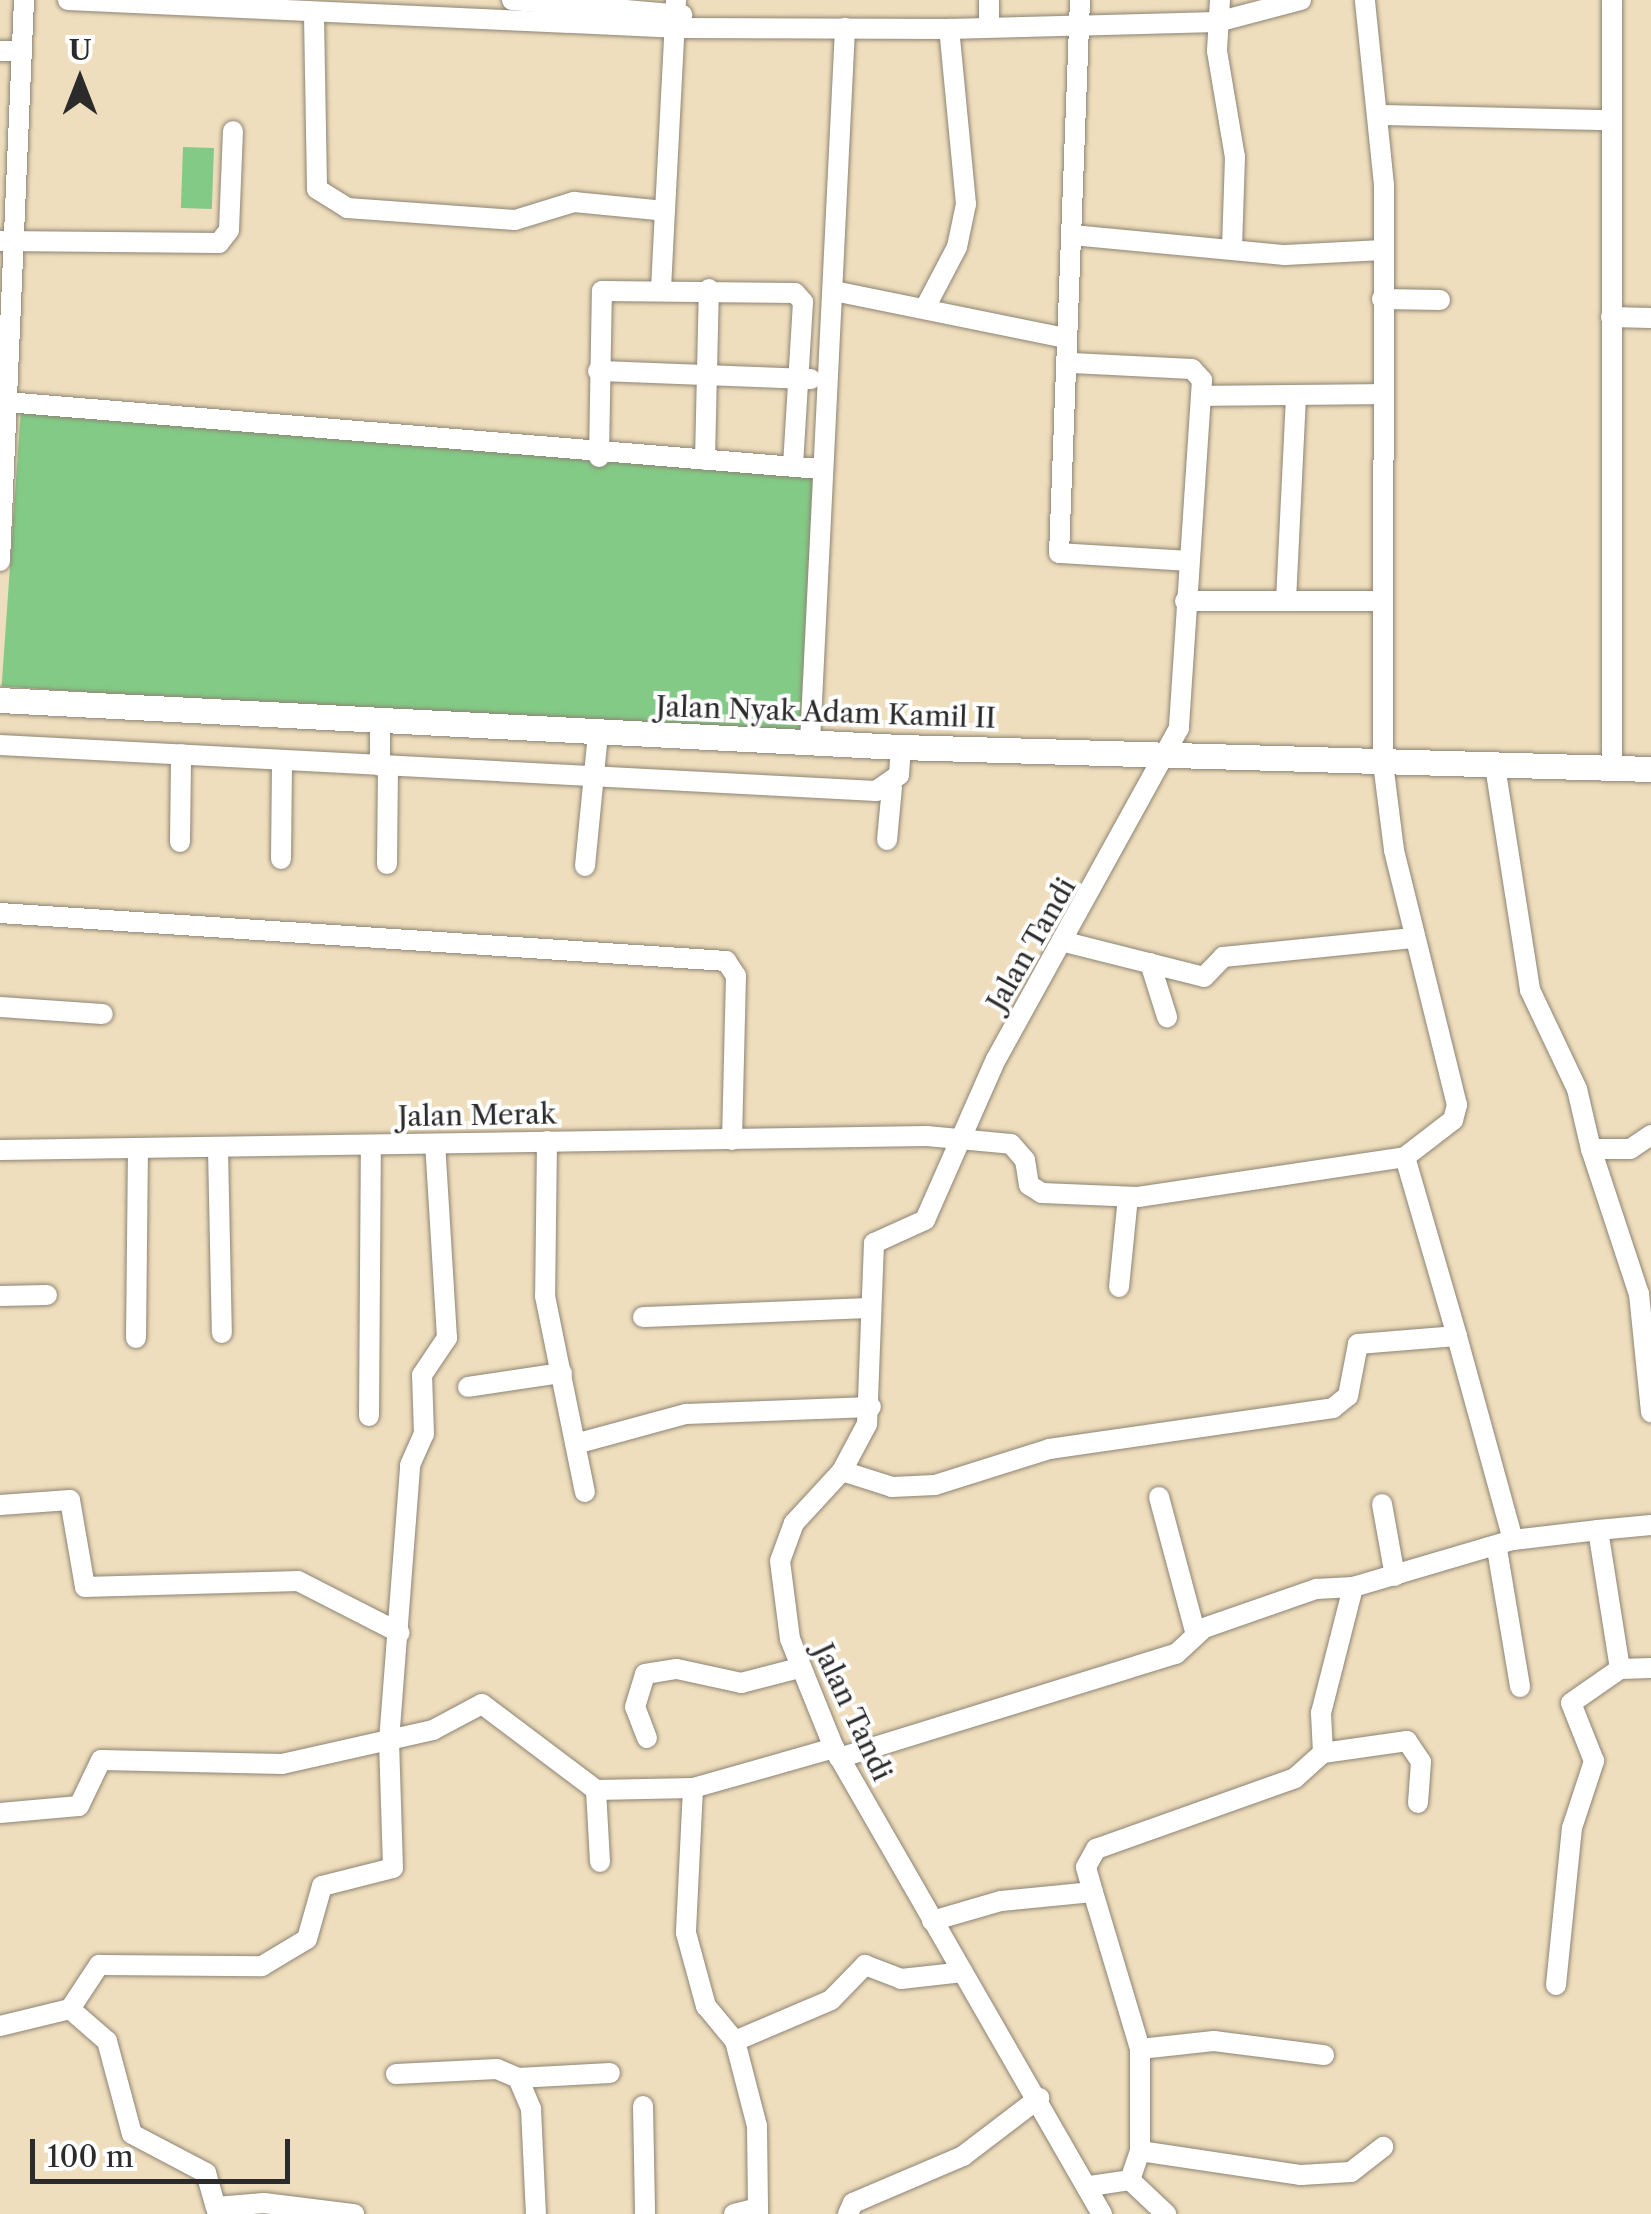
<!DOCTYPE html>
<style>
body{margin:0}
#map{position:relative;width:1651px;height:2214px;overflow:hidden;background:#efdebd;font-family:"Libre Caslon Text",serif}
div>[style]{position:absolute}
.green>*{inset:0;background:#83ca86;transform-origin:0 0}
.roads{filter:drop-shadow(0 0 2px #8d8474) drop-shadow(0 0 2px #8d8474)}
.minor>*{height:20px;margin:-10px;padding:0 10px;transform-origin:10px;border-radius:10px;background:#fff}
.tertiary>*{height:25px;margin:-12.5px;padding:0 12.5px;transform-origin:12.5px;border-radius:12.5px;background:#fff}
span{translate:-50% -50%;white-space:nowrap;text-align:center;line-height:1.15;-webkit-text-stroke:8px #fff;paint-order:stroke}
.street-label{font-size:28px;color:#2b2b2b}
.north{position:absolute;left:30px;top:30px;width:100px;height:100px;-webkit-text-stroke:8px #fff;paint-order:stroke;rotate:0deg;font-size:28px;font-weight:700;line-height:40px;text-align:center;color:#2b2b2b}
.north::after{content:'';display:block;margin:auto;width:35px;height:45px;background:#2b2b2b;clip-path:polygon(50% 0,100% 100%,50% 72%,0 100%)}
.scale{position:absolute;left:30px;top:2139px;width:260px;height:45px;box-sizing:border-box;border:5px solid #2b2b2b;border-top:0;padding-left:12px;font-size:30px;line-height:35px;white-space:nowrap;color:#2b2b2b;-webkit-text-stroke:8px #fff;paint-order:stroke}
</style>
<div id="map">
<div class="green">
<i style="left:183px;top:147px;width:31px;height:61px;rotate:2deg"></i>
<i style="left:21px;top:409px;width:805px;height:278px;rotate:4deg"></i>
</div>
<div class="roads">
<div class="minor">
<i style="left:68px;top:0;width:612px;rotate:2.62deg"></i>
<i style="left:679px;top:28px;width:270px;rotate:0.2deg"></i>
<i style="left:949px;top:29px;width:268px;rotate:-1.5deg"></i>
<i style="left:1217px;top:22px;width:87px;rotate:-14.7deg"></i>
<i style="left:512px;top:0;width:171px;rotate:5deg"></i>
<i style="left:1080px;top:0;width:553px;rotate:92.17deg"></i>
<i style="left:1059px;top:553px;width:129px;rotate:3.5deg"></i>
<i style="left:1220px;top:0;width:51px;rotate:93.4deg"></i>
<i style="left:1217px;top:51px;width:108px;rotate:80.4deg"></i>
<i style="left:1235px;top:157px;width:90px;rotate:91.9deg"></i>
<i style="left:314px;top:15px;width:174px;rotate:89deg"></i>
<i style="left:317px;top:189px;width:36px;rotate:32deg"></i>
<i style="left:347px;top:208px;width:168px;rotate:4.1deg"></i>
<i style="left:515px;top:220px;width:62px;rotate:-17deg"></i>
<i style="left:574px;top:202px;width:91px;rotate:5.6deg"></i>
<i style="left:665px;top:211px;width:211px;rotate:-87deg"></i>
<i style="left:989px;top:27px;width:27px;rotate:-90deg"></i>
<i style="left:0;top:51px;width:22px"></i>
<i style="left:1382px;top:115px;width:228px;rotate:1.3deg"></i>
<i style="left:1072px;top:235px;width:214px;rotate:5.4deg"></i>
<i style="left:1285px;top:255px;width:98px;rotate:-2.9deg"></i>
<i style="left:0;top:241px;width:219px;rotate:0.5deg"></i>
<i style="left:219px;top:243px;width:16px;rotate:-52deg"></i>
<i style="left:229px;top:230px;width:99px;rotate:-87.7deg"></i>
<i style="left:661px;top:289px;width:78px;rotate:-87.1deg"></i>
<i style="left:834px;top:291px;width:236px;rotate:11.5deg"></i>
<i style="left:1382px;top:299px;width:58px;rotate:1deg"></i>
<i style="left:925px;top:308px;width:69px;rotate:-62.3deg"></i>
<i style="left:957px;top:247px;width:44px;rotate:-78.2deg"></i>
<i style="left:966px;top:204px;width:176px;rotate:-95.5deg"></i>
<i style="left:1611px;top:317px;width:40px;rotate:1.4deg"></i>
<i style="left:1072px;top:363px;width:120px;rotate:2.9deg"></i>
<i style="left:1192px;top:369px;width:15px;rotate:48deg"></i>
<i style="left:1202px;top:380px;width:349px;rotate:93.8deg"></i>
<i style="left:1179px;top:728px;width:378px;rotate:118.9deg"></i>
<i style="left:996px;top:1059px;width:176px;rotate:113.8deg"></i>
<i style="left:925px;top:1220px;width:56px;rotate:155.7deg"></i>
<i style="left:874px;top:1243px;width:181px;rotate:92.2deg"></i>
<i style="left:867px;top:1424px;width:53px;rotate:118deg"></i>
<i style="left:842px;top:1471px;width:71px;rotate:132.7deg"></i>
<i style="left:794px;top:1523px;width:40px;rotate:110.2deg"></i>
<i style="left:780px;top:1561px;width:79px;rotate:82.7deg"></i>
<i style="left:790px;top:1639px;width:118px;rotate:68deg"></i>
<i style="left:834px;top:1748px;width:538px;rotate:60.1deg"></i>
<i style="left:598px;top:371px;width:213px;rotate:2.2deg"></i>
<i style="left:1201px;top:396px;width:180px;rotate:-0.6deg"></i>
<i style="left:6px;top:402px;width:816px;rotate:4.71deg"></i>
<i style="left:599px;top:457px;width:166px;rotate:-89deg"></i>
<i style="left:602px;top:291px;width:193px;rotate:0.6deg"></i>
<i style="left:795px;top:293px;width:12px;rotate:48deg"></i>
<i style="left:803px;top:302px;width:165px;rotate:93.5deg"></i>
<i style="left:705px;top:460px;width:171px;rotate:-88.7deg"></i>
<i style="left:0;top:561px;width:562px;rotate:-87.55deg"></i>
<i style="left:1185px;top:601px;width:196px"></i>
<i style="left:1286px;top:601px;width:204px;rotate:-87.2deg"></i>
<i style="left:810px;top:742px;width:715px;rotate:-87.19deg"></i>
<i style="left:0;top:745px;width:877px;rotate:3.01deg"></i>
<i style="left:876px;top:791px;width:28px;rotate:-35deg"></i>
<i style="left:899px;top:775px;width:28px;rotate:-86deg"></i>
<i style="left:380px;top:766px;width:44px;rotate:-90deg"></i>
<i style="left:1495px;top:766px;width:227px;rotate:81.1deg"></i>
<i style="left:1530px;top:990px;width:110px;rotate:64.6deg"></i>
<i style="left:1577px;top:1089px;width:62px;rotate:76.9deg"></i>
<i style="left:1612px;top:768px;width:768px;rotate:-90deg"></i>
<i style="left:887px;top:840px;width:53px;rotate:-84.6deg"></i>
<i style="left:180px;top:842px;width:88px;rotate:-89.3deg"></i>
<i style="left:281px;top:859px;width:99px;rotate:-89.4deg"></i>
<i style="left:387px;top:864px;width:98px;rotate:-89.4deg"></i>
<i style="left:585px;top:866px;width:134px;rotate:-84.4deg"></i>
<i style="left:0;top:913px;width:728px;rotate:3.78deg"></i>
<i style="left:726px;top:961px;width:18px;rotate:56deg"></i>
<i style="left:736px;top:976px;width:164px;rotate:91.4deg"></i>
<i style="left:1065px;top:942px;width:143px;rotate:14.1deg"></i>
<i style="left:1204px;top:977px;width:28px;rotate:-46deg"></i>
<i style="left:1223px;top:957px;width:191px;rotate:-5.7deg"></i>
<i style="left:1150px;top:963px;width:57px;rotate:72.5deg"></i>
<i style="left:0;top:1007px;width:103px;rotate:3.9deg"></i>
<i style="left:1651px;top:1135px;width:25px;rotate:146deg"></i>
<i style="left:1630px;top:1149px;width:39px;rotate:180deg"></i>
<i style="left:1591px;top:1149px;width:153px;rotate:71.7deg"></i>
<i style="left:1639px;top:1294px;width:119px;rotate:84.2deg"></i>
<i style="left:547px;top:1141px;width:155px;rotate:90.7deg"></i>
<i style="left:545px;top:1296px;width:200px;rotate:78.5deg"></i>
<i style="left:218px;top:1149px;width:184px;rotate:88.8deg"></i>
<i style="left:0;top:1150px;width:927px;rotate:-0.87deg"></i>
<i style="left:927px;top:1136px;width:84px;rotate:5.4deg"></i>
<i style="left:1011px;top:1144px;width:21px;rotate:49deg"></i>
<i style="left:1025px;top:1160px;width:25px;rotate:81deg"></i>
<i style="left:1029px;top:1185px;width:15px;rotate:32deg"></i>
<i style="left:1042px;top:1193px;width:96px;rotate:2.4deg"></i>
<i style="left:1138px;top:1197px;width:270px;rotate:-8.5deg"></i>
<i style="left:1119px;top:1287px;width:90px;rotate:-84.3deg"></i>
<i style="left:0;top:1296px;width:47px;rotate:-1.2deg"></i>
<i style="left:643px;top:1317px;width:228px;rotate:-2.3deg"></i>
<i style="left:136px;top:1338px;width:189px;rotate:-89.4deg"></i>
<i style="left:468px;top:1387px;width:95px;rotate:-8.5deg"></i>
<i style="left:369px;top:1416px;width:271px;rotate:-89.6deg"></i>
<i style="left:579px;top:1443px;width:111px;rotate:-15.2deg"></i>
<i style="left:686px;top:1414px;width:185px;rotate:-2.2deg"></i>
<i style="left:842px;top:1471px;width:52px;rotate:17.7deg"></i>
<i style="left:892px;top:1487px;width:43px;rotate:-2.7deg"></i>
<i style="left:935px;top:1485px;width:120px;rotate:-17.5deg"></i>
<i style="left:1049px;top:1449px;width:287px;rotate:-8.2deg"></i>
<i style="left:1333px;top:1408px;width:19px;rotate:-39deg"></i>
<i style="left:1348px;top:1396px;width:53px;rotate:-79.1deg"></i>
<i style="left:1358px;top:1344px;width:99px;rotate:-4.6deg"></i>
<i style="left:1457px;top:1336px;width:186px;rotate:-106.2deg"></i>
<i style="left:1405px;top:1157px;width:61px;rotate:-37.6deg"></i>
<i style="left:1453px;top:1120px;width:16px;rotate:-75deg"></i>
<i style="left:1457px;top:1105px;width:263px;rotate:-103.9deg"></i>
<i style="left:1394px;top:850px;width:88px;rotate:-97.2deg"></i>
<i style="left:1383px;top:763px;width:578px;rotate:-89.9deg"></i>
<i style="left:1384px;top:185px;width:186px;rotate:-95.9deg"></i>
<i style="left:1159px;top:1497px;width:143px;rotate:75deg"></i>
<i style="left:1382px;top:1504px;width:73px;rotate:79.8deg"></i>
<i style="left:0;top:1505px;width:70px;rotate:-4.1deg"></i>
<i style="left:70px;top:1500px;width:88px;rotate:80.2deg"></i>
<i style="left:85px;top:1587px;width:213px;rotate:-1.6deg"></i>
<i style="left:298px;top:1581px;width:114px;rotate:27deg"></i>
<i style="left:1598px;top:1530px;width:53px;rotate:-5.4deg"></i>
<i style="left:1513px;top:1540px;width:86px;rotate:-6.7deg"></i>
<i style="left:1598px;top:1530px;width:141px;rotate:81deg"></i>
<i style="left:1497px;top:1549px;width:140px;rotate:80.5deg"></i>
<i style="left:647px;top:1738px;width:33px;rotate:-111deg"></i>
<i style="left:635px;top:1707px;width:34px;rotate:-73deg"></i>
<i style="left:645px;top:1674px;width:32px;rotate:-9deg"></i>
<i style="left:677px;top:1669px;width:66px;rotate:12.3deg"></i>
<i style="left:741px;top:1683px;width:60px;rotate:-14.5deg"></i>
<i style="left:1323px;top:1753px;width:85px;rotate:-8.1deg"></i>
<i style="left:1407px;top:1741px;width:25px;rotate:56deg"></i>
<i style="left:1421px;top:1762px;width:41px;rotate:94.2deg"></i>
<i style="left:839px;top:1758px;width:353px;rotate:-17.2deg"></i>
<i style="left:1176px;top:1654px;width:38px;rotate:-43deg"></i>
<i style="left:1204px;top:1628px;width:119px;rotate:-19.2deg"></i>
<i style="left:1316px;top:1589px;width:37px;rotate:-3deg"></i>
<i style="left:1353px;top:1587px;width:167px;rotate:-16.4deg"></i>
<i style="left:1513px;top:1540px;width:212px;rotate:-105.4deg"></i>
<i style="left:693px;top:1788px;width:145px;rotate:92.8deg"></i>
<i style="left:686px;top:1933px;width:76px;rotate:74.7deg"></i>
<i style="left:706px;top:2006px;width:45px;rotate:50.4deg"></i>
<i style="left:735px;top:2041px;width:88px;rotate:75.5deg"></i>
<i style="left:757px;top:2126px;width:88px;rotate:89.3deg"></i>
<i style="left:596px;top:1790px;width:72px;rotate:86.8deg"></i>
<i style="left:0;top:1813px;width:79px;rotate:-5.1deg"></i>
<i style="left:79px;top:1806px;width:51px;rotate:-64.4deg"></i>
<i style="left:101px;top:1760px;width:181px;rotate:1.3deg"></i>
<i style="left:282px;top:1764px;width:155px;rotate:-12.7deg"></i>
<i style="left:433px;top:1730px;width:55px;rotate:-28deg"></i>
<i style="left:482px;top:1704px;width:143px;rotate:37deg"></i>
<i style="left:596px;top:1790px;width:97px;rotate:-1.2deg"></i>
<i style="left:693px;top:1788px;width:147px;rotate:-15.8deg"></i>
<i style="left:1093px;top:1892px;width:26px;rotate:-106deg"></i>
<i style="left:1086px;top:1867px;width:21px;rotate:-61deg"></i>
<i style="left:1096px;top:1849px;width:211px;rotate:-19.6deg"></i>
<i style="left:1295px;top:1778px;width:38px;rotate:-42deg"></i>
<i style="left:1323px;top:1753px;width:40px;rotate:-92.9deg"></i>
<i style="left:1321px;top:1713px;width:130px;rotate:-75.7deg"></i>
<i style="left:932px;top:1921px;width:72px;rotate:-16.2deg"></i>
<i style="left:1001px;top:1901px;width:92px;rotate:-5.6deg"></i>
<i style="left:1093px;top:1892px;width:164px;rotate:73.3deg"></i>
<i style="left:1140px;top:2049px;width:102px;rotate:90deg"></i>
<i style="left:1140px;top:2151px;width:31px;rotate:109deg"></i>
<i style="left:1556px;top:1985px;width:158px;rotate:-84.2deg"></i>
<i style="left:1572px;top:1828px;width:71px;rotate:-71.8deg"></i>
<i style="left:1594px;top:1761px;width:62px;rotate:-111.6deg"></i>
<i style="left:1571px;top:1703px;width:60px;rotate:-34.8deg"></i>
<i style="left:1620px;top:1669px;width:31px;rotate:-2deg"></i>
<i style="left:70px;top:2009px;width:49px;rotate:40.9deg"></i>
<i style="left:107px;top:2041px;width:96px;rotate:75deg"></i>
<i style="left:132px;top:2134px;width:84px;rotate:27.8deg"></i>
<i style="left:206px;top:2173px;width:35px;rotate:74deg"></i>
<i style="left:0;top:2026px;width:72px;rotate:-13.7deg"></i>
<i style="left:70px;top:2009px;width:53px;rotate:-56.6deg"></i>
<i style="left:99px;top:1965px;width:163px;rotate:0.4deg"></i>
<i style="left:262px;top:1966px;width:52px;rotate:-31deg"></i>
<i style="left:307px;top:1939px;width:55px;rotate:-74.2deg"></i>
<i style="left:322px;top:1886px;width:73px;rotate:-14.2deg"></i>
<i style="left:393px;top:1868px;width:127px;rotate:-91.8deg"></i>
<i style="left:389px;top:1741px;width:277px;rotate:-85.6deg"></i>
<i style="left:410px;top:1465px;width:34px;rotate:-66deg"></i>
<i style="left:424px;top:1434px;width:59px;rotate:-91.9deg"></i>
<i style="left:422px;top:1375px;width:45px;rotate:-56deg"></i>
<i style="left:447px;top:1338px;width:194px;rotate:-93.5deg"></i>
<i style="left:735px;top:2041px;width:104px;rotate:-23.1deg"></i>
<i style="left:831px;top:2000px;width:49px;rotate:-45.8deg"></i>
<i style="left:865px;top:1965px;width:39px;rotate:21deg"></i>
<i style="left:901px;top:1979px;width:62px;rotate:-6.4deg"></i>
<i style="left:1140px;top:2049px;width:74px;rotate:-6.2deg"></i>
<i style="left:1214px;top:2041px;width:111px;rotate:7.3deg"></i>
<i style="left:396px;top:2074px;width:101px;rotate:-2.8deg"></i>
<i style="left:497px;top:2069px;width:23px;rotate:23deg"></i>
<i style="left:518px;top:2078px;width:34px;rotate:67deg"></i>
<i style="left:531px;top:2109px;width:105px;rotate:87.3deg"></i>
<i style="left:518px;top:2078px;width:92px;rotate:-3.1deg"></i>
<i style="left:643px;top:2106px;width:108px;rotate:88.9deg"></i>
<i style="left:1140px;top:2151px;width:163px;rotate:8.5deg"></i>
<i style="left:1301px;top:2175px;width:50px;rotate:-3.4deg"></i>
<i style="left:1351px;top:2172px;width:41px;rotate:-38deg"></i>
<i style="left:1090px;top:2186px;width:40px;rotate:-8.5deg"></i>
<i style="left:1130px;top:2180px;width:50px;rotate:43.4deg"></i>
<i style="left:218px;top:2214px;width:7px;rotate:-106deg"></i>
<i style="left:216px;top:2207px;width:48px;rotate:-4.8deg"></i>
<i style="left:264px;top:2203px;width:91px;rotate:7deg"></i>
<i style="left:734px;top:2214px;width:25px;rotate:-14deg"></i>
<i style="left:848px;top:2214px;width:12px;rotate:-66deg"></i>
<i style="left:853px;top:2203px;width:120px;rotate:-23.1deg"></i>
<i style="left:963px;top:2156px;width:96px;rotate:-37.3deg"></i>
</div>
<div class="tertiary">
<i style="left:0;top:700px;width:902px;rotate:2.99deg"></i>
<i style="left:901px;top:747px;width:750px;rotate:1.68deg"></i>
</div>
</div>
<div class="street-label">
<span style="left:826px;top:712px;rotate:2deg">Jalan Nyak Adam Kamil II</span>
<span style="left:1031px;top:944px;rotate:-60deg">Jalan Tandi</span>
<span style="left:477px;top:1115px;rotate:-1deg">Jalan Merak</span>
<span style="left:853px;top:1712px;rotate:65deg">Jalan Tandi</span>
</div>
<div class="north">U</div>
<div class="scale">100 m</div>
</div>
